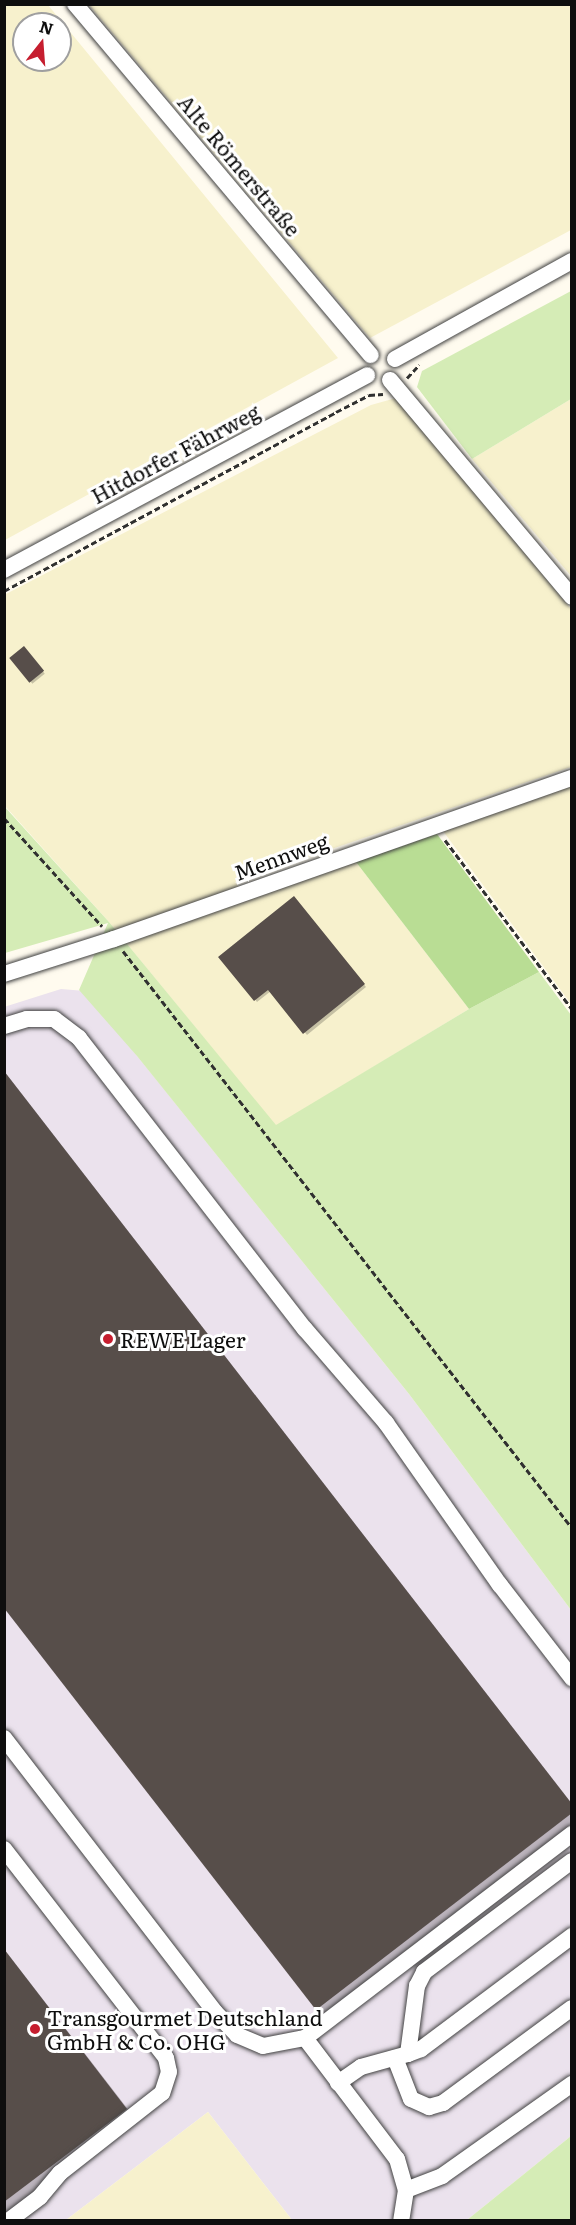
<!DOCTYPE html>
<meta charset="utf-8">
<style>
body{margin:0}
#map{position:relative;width:576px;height:2225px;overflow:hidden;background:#fffbef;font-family:Literata,serif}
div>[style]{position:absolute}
.industrial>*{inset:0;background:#ebe2ed}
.farmland>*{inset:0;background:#f7f1cd}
.green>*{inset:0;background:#d5ecb6}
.forest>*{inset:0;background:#b9dd94}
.shadow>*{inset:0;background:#0003;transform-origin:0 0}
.building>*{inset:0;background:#574e4a;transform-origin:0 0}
.path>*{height:3px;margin-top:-1.5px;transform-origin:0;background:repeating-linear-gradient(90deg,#303030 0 6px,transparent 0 9px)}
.roads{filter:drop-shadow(0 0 2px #414141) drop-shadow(0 0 2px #414141)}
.minor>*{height:16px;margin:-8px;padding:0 8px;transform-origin:8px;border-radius:8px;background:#fff}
.dots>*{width:16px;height:16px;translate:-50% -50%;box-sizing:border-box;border:3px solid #fff;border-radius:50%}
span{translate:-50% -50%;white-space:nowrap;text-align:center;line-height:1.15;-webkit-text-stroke:6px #fff;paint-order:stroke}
.street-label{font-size:21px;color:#0e0e0e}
.poi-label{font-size:21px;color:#0e0e0e}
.left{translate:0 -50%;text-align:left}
.frame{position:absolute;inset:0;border:6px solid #0e0e0e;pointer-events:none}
.north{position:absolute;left:12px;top:12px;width:60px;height:60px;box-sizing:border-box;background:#fff;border:2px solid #9f9f9f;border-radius:50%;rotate:17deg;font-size:16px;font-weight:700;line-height:24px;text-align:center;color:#0e0e0e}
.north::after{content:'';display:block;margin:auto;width:21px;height:27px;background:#c61e2f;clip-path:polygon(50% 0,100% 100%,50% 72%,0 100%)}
</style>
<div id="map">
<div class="industrial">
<i style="clip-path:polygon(61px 989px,85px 991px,409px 1394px,571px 1610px,571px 2136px,467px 2220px,292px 2220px,208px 2112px,66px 2220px,5px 2220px,4px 1007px)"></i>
</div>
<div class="farmland">
<i style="clip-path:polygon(evenodd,5px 4px,48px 5px,338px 358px,5px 540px,5px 4px,24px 24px,60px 24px,60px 60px,24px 60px,24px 24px)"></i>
<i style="clip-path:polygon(89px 5px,571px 5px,571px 230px,370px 338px)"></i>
<i style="clip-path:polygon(396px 398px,571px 609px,571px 767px,235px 882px,246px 898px,356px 862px,469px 1009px,276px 1126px,109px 922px,5px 806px,4px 595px,371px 405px)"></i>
<i style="clip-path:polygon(571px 399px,571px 576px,472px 459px)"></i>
<i style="clip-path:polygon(571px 785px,571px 1004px,443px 831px)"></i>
<i style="clip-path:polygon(208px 2112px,292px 2220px,66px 2220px)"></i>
</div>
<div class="green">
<i style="clip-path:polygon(571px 291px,571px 399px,472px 459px,417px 387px,422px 371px)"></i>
<i style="clip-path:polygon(4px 806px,109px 922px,276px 1125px,469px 1009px,539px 972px,571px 1015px,571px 1610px,409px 1394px,137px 1056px,79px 990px,108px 923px,5px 953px)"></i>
<i style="clip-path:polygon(571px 2136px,571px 2220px,467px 2220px)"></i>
</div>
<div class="forest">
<i style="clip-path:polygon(437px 834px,539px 972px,469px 1009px,356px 862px)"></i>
</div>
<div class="shadow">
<i style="left:24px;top:648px;width:33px;height:16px;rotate:51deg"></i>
<i style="clip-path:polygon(296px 900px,366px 987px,307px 1035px,271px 991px,257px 1002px,220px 957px)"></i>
<i style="clip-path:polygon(4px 1071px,572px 1804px,572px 1831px,327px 2019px,4px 1605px)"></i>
<i style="clip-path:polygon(4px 1949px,134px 2117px,4px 2215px)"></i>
</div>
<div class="building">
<i style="left:24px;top:646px;width:32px;height:19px;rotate:51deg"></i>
<i style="clip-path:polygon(294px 896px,365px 984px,303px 1034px,268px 990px,254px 1001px,218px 957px)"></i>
<i style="clip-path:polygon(4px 1071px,572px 1804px,572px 1813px,316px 2010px,4px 1608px)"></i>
<i style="clip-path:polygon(4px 1949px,127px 2109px,4px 2202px)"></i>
</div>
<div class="path">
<i style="left:407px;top:378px;width:18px;rotate:-47deg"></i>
<i style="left:4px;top:591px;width:377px;rotate:-28.3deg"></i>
<i style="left:336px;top:412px;width:37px;rotate:-27deg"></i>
<i style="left:369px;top:395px;width:14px;rotate:-4deg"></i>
<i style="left:4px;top:818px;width:146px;rotate:47.8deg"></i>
<i style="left:445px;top:840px;width:211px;rotate:53.1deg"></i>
<i style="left:123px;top:951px;width:731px;rotate:52.11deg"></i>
</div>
<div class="roads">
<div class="minor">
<i style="left:75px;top:4px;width:459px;rotate:49.9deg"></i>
<i style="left:395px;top:359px;width:202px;rotate:-29deg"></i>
<i style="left:390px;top:380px;width:283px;rotate:50deg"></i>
<i style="left:4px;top:570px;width:412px;rotate:-28.2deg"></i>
<i style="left:4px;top:974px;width:115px;rotate:-17.7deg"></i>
<i style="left:114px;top:939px;width:485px;rotate:-19.4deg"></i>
<i style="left:4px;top:1026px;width:24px;rotate:-17deg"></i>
<i style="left:27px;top:1019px;width:27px"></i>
<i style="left:54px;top:1019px;width:31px;rotate:37deg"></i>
<i style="left:79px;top:1038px;width:368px;rotate:52.2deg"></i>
<i style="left:305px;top:1329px;width:124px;rotate:49.2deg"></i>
<i style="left:386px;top:1423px;width:198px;rotate:54.9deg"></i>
<i style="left:500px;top:1585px;width:118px;rotate:52.3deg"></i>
<i style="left:4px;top:1738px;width:346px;rotate:52.4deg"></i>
<i style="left:215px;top:2012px;width:32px;rotate:46deg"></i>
<i style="left:237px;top:2035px;width:28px;rotate:23deg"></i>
<i style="left:263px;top:2046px;width:43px;rotate:-10.8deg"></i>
<i style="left:305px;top:2038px;width:336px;rotate:-37.4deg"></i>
<i style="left:4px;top:1849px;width:264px;rotate:52.2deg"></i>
<i style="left:166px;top:2058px;width:14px;rotate:78deg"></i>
<i style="left:169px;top:2072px;width:22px;rotate:108deg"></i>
<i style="left:162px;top:2093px;width:130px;rotate:141.9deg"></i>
<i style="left:60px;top:2173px;width:31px;rotate:130deg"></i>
<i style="left:40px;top:2197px;width:38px;rotate:143deg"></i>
<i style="left:305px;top:2038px;width:152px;rotate:52.8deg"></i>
<i style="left:397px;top:2159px;width:32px;rotate:74deg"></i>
<i style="left:406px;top:2190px;width:30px;rotate:99deg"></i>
<i style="left:408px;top:2054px;width:14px;rotate:-21deg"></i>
<i style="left:421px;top:2049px;width:189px;rotate:-36.8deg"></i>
<i style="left:395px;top:2058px;width:44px;rotate:68.7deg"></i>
<i style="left:411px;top:2099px;width:20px;rotate:24deg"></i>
<i style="left:429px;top:2107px;width:15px;rotate:-16deg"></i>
<i style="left:443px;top:2103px;width:160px;rotate:-36.4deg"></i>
<i style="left:338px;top:2083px;width:28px;rotate:-35deg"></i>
<i style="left:361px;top:2067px;width:49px;rotate:-15.5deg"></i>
<i style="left:408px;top:2054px;width:69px;rotate:-82.5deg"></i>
<i style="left:417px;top:1986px;width:16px;rotate:-63deg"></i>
<i style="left:424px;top:1972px;width:185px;rotate:-36.9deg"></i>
<i style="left:406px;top:2190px;width:39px;rotate:-21deg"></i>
<i style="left:442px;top:2176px;width:159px;rotate:-35.3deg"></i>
</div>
</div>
<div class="dots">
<i style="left:108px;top:1339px;background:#c61e2f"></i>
<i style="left:35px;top:2029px;background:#c61e2f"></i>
</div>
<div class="street-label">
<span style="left:240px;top:165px;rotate:50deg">Alte Römerstraße</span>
<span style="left:175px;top:453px;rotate:-28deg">Hitdorfer Fährweg</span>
<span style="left:281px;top:856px;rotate:-20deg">Mennweg</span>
</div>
<div class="poi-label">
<span class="left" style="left:120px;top:1339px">REWE Lager</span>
<span class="left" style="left:47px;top:2029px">Transgourmet Deutschland<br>GmbH &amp; Co. OHG</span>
</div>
<div class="frame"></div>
<div class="north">N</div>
</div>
